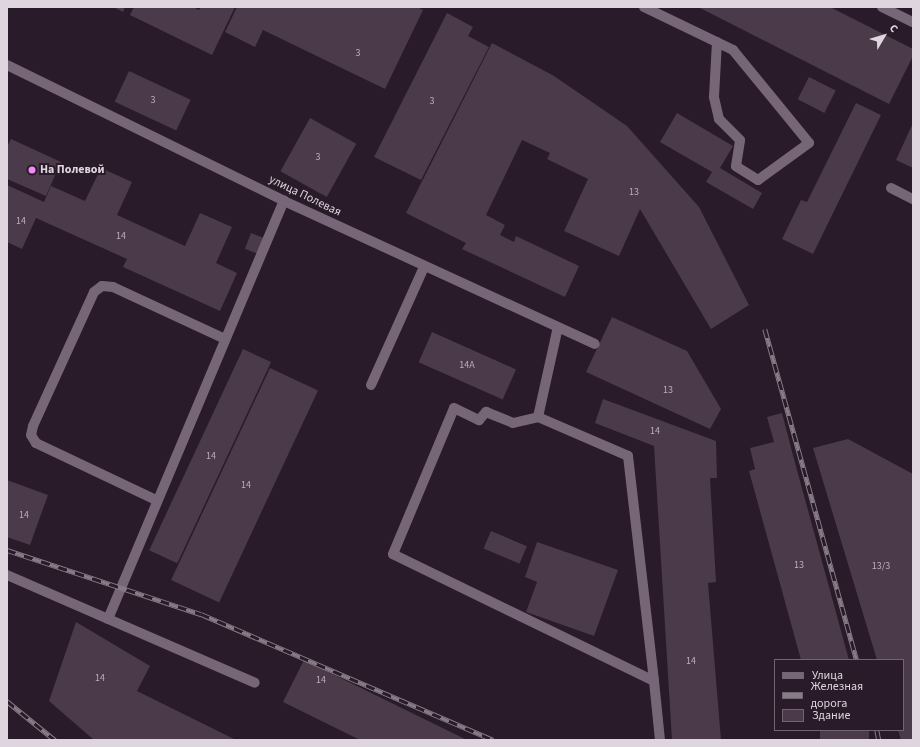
<!DOCTYPE html>
<meta charset="utf-8">
<style>
body{margin:0}
#map{position:relative;width:920px;height:747px;overflow:hidden;background:#291b2a;font-family:"Source Sans 3",sans-serif}
div>[style]{position:absolute}
.building>*{inset:0;background:#4a3a4a;transform-origin:0 0}
.service>*{height:10px;margin:-5px;padding:0 5px;transform-origin:5px;border-radius:5px;background:#767}
.minor>*{height:10px;margin:-5px;padding:0 5px;transform-origin:5px;border-radius:5px;background:#767}
.rail>*{height:4.5px;margin-top:-2.25px;transform-origin:0;background:repeating-linear-gradient(90deg,#291b2a 0 9px,#877b87 0 18px);box-sizing:border-box;border-block:1px solid #877b87}
.dots>*{width:11px;height:11px;translate:-50% -50%;box-sizing:border-box;border:2px solid #291b2a;border-radius:50%}
span{translate:-50% -50%;white-space:nowrap;text-align:center;line-height:1.15;-webkit-text-stroke:4px #291b2a;paint-order:stroke}
.number-label{font-size:10px;color:#b9aeb9}
.number-label span{-webkit-text-stroke-width:0}
.poi-label{font-size:12px;color:#ded5de;font-weight:700}
.left{translate:0 -50%;text-align:left}
.street-label{font-size:12px;color:#ded5de}
.frame{position:absolute;inset:0;border:8px solid #ded5de;pointer-events:none}
.legend{position:absolute;left:774px;top:659px;width:130px;height:72px;box-sizing:border-box;background:#291b2a;border:1px solid #716572;margin:0;padding:5px 7px;list-style:none;font-size:12px;color:#ded5de}
.legend li{display:flex;align-items:center;gap:8px;height:20px}
.legend b{width:20px;border:1px solid #716572}
.north{position:absolute;left:864px;top:16px;width:40px;height:40px;-webkit-text-stroke:3px #291b2a;paint-order:stroke;rotate:52deg;font-size:11px;font-weight:700;line-height:16px;text-align:center;color:#ded5de}
.north::after{content:'';display:block;margin:auto;width:14px;height:18px;background:#ded5de;clip-path:polygon(50% 0,100% 100%,50% 72%,0 100%)}
</style>
<div id="map">
<div class="building">
<i style="clip-path:polygon(113px 7px,125px 7px,123px 12px)"></i>
<i style="clip-path:polygon(134px 7px,193px 7px,199px 10px,201px 7px,235px 7px,212px 55px,130px 15px)"></i>
<i style="clip-path:polygon(237px 7px,417px 7px,423px 10px,385px 89px,263px 30px,255px 47px,225px 32px)"></i>
<i style="clip-path:polygon(698px 7px,830px 7px,913px 49px,913px 56px,889px 104px)"></i>
<i style="clip-path:polygon(447px 13px,473px 27px,468px 36px,489px 47px,421px 180px,374px 157px)"></i>
<i style="clip-path:polygon(492px 43px,554px 76px,627px 126px,699px 207px,749px 305px,711px 329px,640px 209px,619px 256px,564px 231px,588px 179px,547px 159px,550px 153px,522px 140px,486px 215px,505px 225px,500px 235px,514px 242px,516px 236px,579px 266px,565px 297px,462px 249px,466px 243px,406px 213px)"></i>
<i style="left:129px;top:71px;width:68px;height:34px;rotate:25deg"></i>
<i style="left:809px;top:77px;width:30px;height:25px;rotate:27deg"></i>
<i style="clip-path:polygon(856px 103px,881px 115px,813px 254px,782px 239px,801px 200px,807px 202px)"></i>
<i style="clip-path:polygon(677px 113px,733px 146px,720px 168px,762px 193px,753px 209px,706px 182px,712px 172px,660px 142px)"></i>
<i style="left:310px;top:118px;width:53px;height:61px;rotate:29deg"></i>
<i style="clip-path:polygon(913px 123px,913px 168px,896px 160px)"></i>
<i style="clip-path:polygon(11px 139px,61px 162px,46px 196px,7px 179px,7px 147px)"></i>
<i style="clip-path:polygon(101px 168px,132px 182px,117px 215px,185px 246px,200px 213px,232px 227px,216px 263px,237px 273px,220px 311px,123px 267px,127px 259px,36px 218px,22px 249px,7px 242px,7px 185px,44px 202px,51px 186px,85px 201px)"></i>
<i style="left:251px;top:233px;width:14px;height:17px;rotate:21deg"></i>
<i style="clip-path:polygon(612px 317px,687px 351px,721px 409px,710px 429px,586px 372px)"></i>
<i style="left:432px;top:332px;width:92px;height:33px;rotate:24deg"></i>
<i style="left:243px;top:349px;width:31px;height:222px;rotate:25deg"></i>
<i style="left:270px;top:368px;width:53px;height:234px;rotate:25deg"></i>
<i style="clip-path:polygon(603px 399px,716px 441px,717px 478px,710px 478px,716px 582px,708px 583px,721px 740px,672px 740px,654px 446px,595px 423px)"></i>
<i style="clip-path:polygon(782px 413px,794px 459px,849px 660px,801px 660px,749px 471px,755px 469px,750px 448px,774px 442px,767px 417px)"></i>
<i style="clip-path:polygon(848px 439px,913px 474px,913px 740px,901px 740px,898px 730px,903px 730px,903px 660px,877px 660px,813px 448px)"></i>
<i style="clip-path:polygon(7px 480px,48px 495px,30px 545px,7px 537px)"></i>
<i style="left:491px;top:531px;width:39px;height:19px;rotate:23deg"></i>
<i style="clip-path:polygon(537px 542px,618px 570px,594px 636px,526px 612px,537px 582px,525px 577px)"></i>
<i style="clip-path:polygon(76px 622px,150px 666px,137px 691px,236px 740px,94px 740px,49px 701px)"></i>
<i style="clip-path:polygon(304px 660px,467px 740px,360px 740px,283px 702px)"></i>
<i style="left:820px;top:730px;width:49px;height:10px"></i>
</div>
<div class="service">
<i style="left:644px;top:7px;width:99px;rotate:25.8deg"></i>
<i style="left:733px;top:50px;width:120px;rotate:50.7deg"></i>
<i style="left:809px;top:143px;width:63px;rotate:144deg"></i>
<i style="left:758px;top:180px;width:26px;rotate:-148deg"></i>
<i style="left:736px;top:166px;width:26px;rotate:-81deg"></i>
<i style="left:740px;top:140px;width:30px;rotate:-135deg"></i>
<i style="left:719px;top:119px;width:23px;rotate:-103deg"></i>
<i style="left:714px;top:97px;width:55px;rotate:-86.9deg"></i>
<i style="left:882px;top:7px;width:34px;rotate:26deg"></i>
<i style="left:891px;top:188px;width:25px;rotate:27deg"></i>
<i style="left:371px;top:385px;width:129px;rotate:-65.8deg"></i>
<i style="left:538px;top:417px;width:92px;rotate:-77.5deg"></i>
<i style="left:156px;top:500px;width:133px;rotate:-154.6deg"></i>
<i style="left:36px;top:443px;width:9px;rotate:-122deg"></i>
<i style="left:31px;top:435px;width:9px;rotate:-77deg"></i>
<i style="left:33px;top:426px;width:147px;rotate:-65.5deg"></i>
<i style="left:94px;top:292px;width:10px;rotate:-37deg"></i>
<i style="left:102px;top:286px;width:11px;rotate:5deg"></i>
<i style="left:113px;top:287px;width:123px;rotate:24.9deg"></i>
<i style="left:7px;top:575px;width:270px;rotate:23.5deg"></i>
<i style="left:108px;top:619px;width:454px;rotate:-67.2deg"></i>
<i style="left:654px;top:681px;width:290px;rotate:-154.1deg"></i>
<i style="left:393px;top:554px;width:158px;rotate:-67.3deg"></i>
<i style="left:454px;top:408px;width:28px;rotate:26deg"></i>
<i style="left:479px;top:420px;width:11px;rotate:-49deg"></i>
<i style="left:486px;top:412px;width:29px;rotate:22deg"></i>
<i style="left:513px;top:423px;width:26px;rotate:-13deg"></i>
<i style="left:538px;top:417px;width:98px;rotate:23.4deg"></i>
<i style="left:628px;top:456px;width:226px;rotate:83.4deg"></i>
<i style="left:654px;top:681px;width:59px;rotate:84.2deg"></i>
</div>
<div class="minor">
<i style="left:7px;top:65px;width:309px;rotate:26.1deg"></i>
<i style="left:284px;top:201px;width:342px;rotate:24.7deg"></i>
</div>
<div class="rail">
<i style="left:765px;top:329px;width:344px;rotate:74.5deg"></i>
<i style="left:7px;top:550px;width:204px;rotate:18.3deg"></i>
<i style="left:201px;top:614px;width:318px;rotate:23.3deg"></i>
<i style="left:7px;top:701px;width:62px;rotate:39.1deg"></i>
<i style="left:877px;top:730px;width:10px;rotate:79deg"></i>
</div>
<div class="dots">
<i style="left:32px;top:170px;background:#f18af4"></i>
</div>
<div class="number-label">
<span style="left:358px;top:54px">3</span>
<span style="left:153px;top:101px">3</span>
<span style="left:432px;top:102px">3</span>
<span style="left:318px;top:158px">3</span>
<span style="left:634px;top:193px">13</span>
<span style="left:21px;top:222px">14</span>
<span style="left:121px;top:237px">14</span>
<span style="left:467px;top:366px">14А</span>
<span style="left:668px;top:391px">13</span>
<span style="left:655px;top:432px">14</span>
<span style="left:211px;top:457px">14</span>
<span style="left:246px;top:486px">14</span>
<span style="left:24px;top:516px">14</span>
<span style="left:799px;top:566px">13</span>
<span style="left:881px;top:567px">13/3</span>
<span style="left:691px;top:662px">14</span>
<span style="left:100px;top:679px">14</span>
<span style="left:321px;top:681px">14</span>
</div>
<div class="poi-label">
<span class="left" style="left:40px;top:170px">На Полевой</span>
</div>
<div class="street-label">
<span style="left:305px;top:196px;rotate:26deg">улица Полевая</span>
</div>
<div class="frame"></div>
<ul class="legend">
<li><b style="height:5px;background:#767"></b>Улица</li>
<li><b style="height:5px;background:#877b87"></b>Железная дорога</li>
<li><b style="height:11px;background:#4a3a4a"></b>Здание</li>
</ul>
<div class="north">С</div>
</div>
